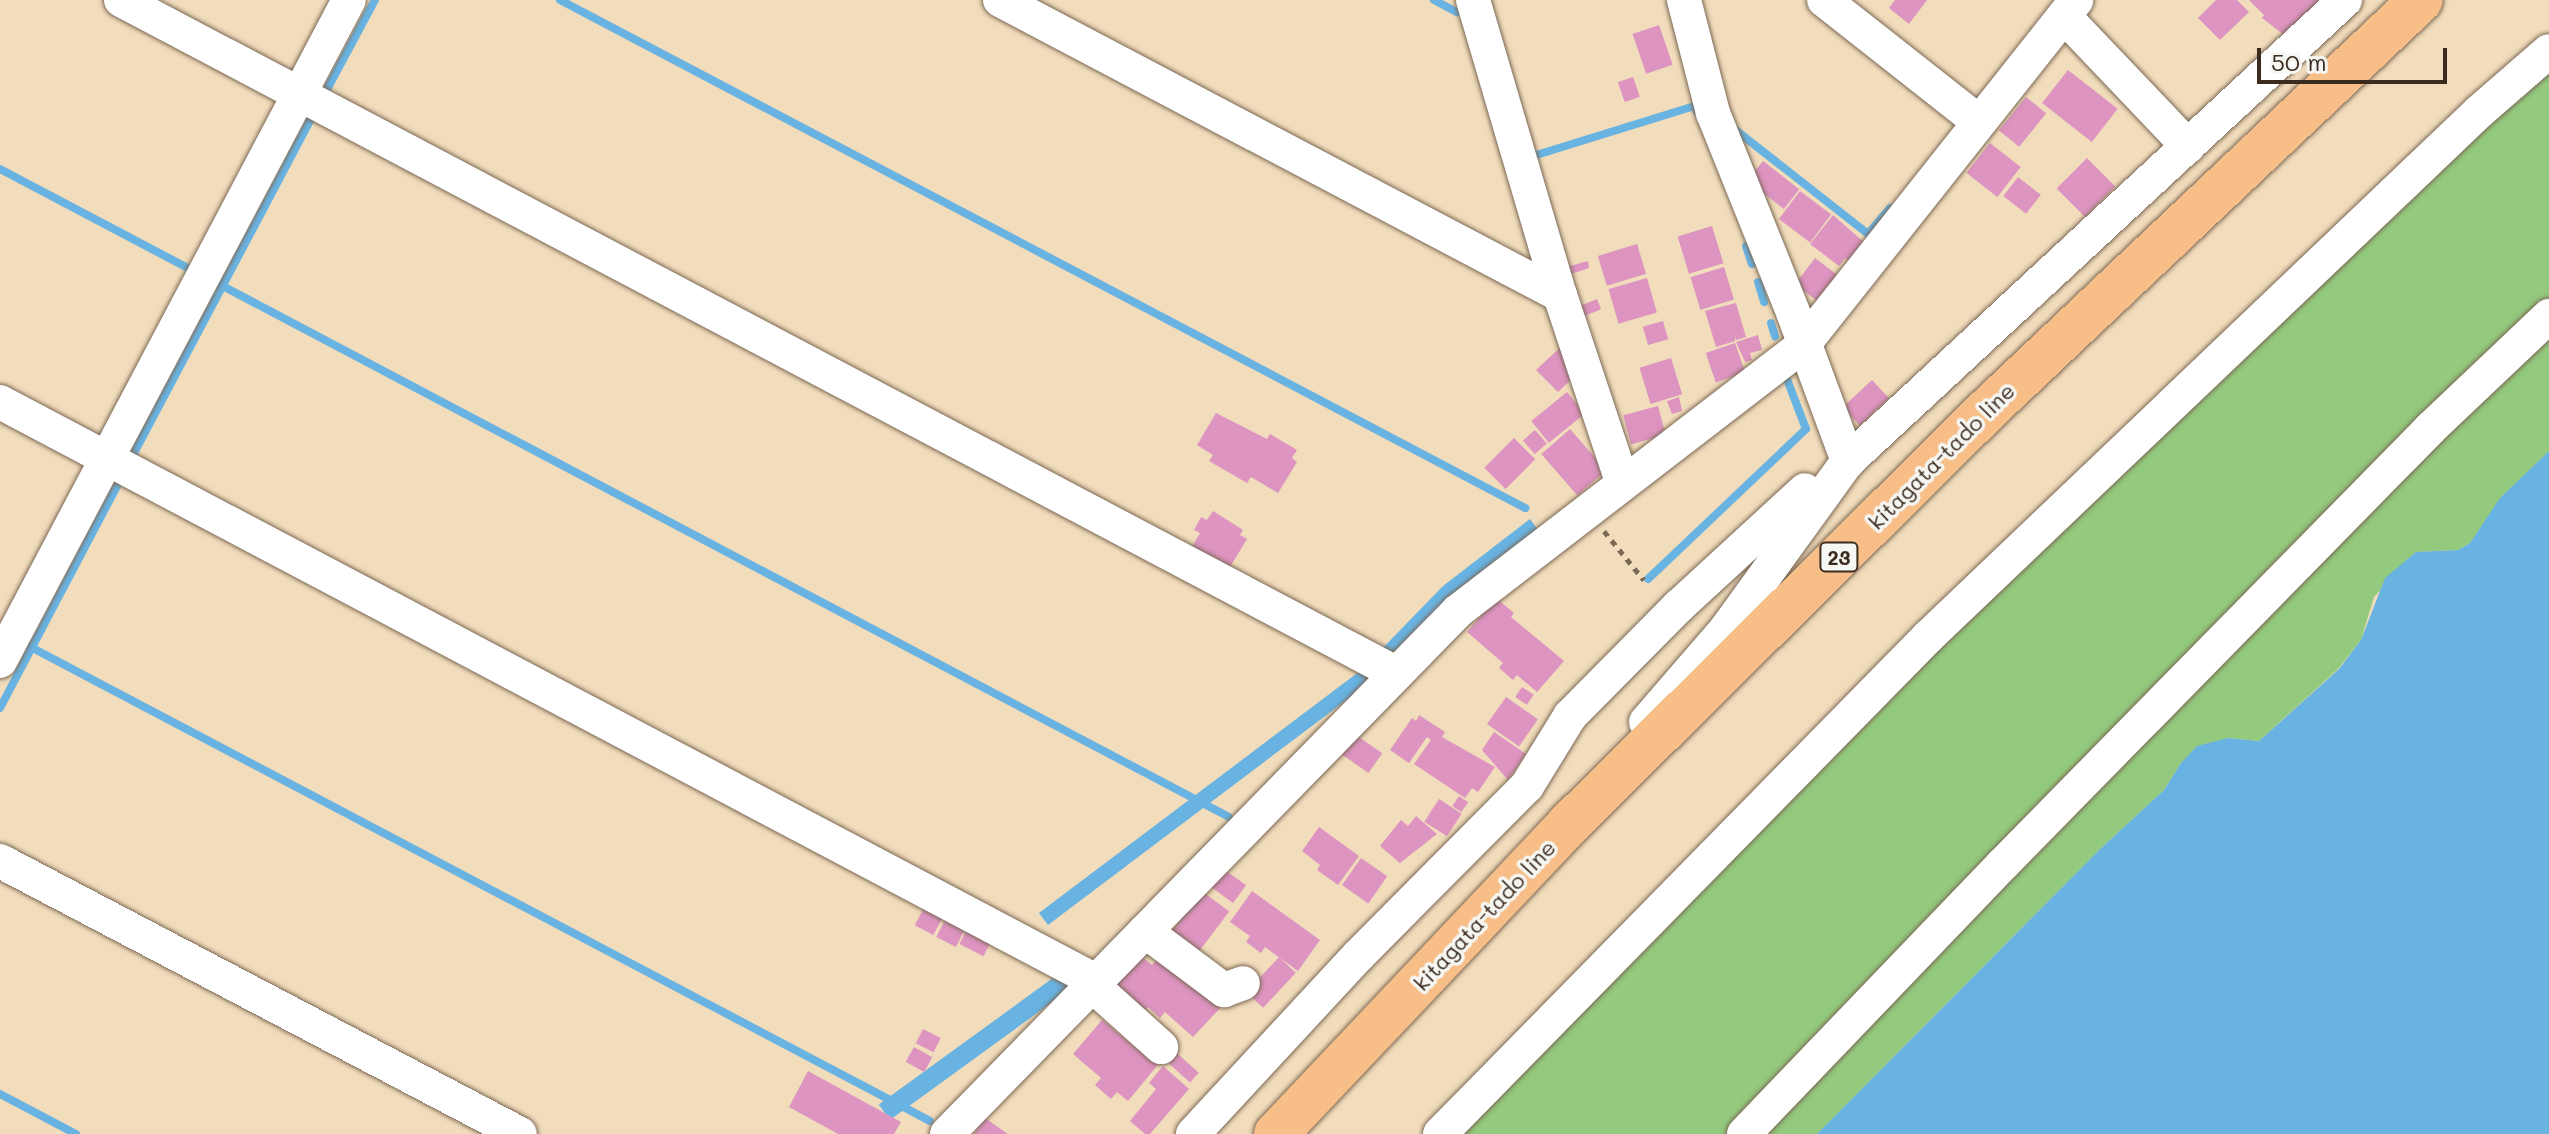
<!DOCTYPE html>
<style>
body{margin:0}
#map{position:relative;width:2549px;height:1134px;overflow:hidden;background:#f1dcbb;font-family:Mali,sans-serif}
div>[style]{position:absolute}
.green>*{inset:0;background:#93ca7d}
.water>*{inset:0;background:#69b3e2;transform-origin:0 0}
.stream>*{height:8px;margin:-4px;padding:0 4px;transform-origin:4px;border-radius:4px;background:#69b3e2}
.building>*{inset:0;background:#dd94c0;transform-origin:0 0}
.path>*{height:5px;margin-top:-2.5px;transform-origin:0;background:repeating-linear-gradient(90deg,#7b6855 0 6px,transparent 0 12px)}
.roads{filter:drop-shadow(0 0 2px #7b6855) drop-shadow(0 0 2px #7b6855)}
.minor>*{height:34px;margin:-17px;padding:0 17px;transform-origin:17px;border-radius:17px;background:#fff}
.major>*{height:44px;margin:-22px;padding:0 22px;transform-origin:22px;border-radius:22px;background:#f7be87}
span{translate:-50% -50%;white-space:nowrap;text-align:center;line-height:1.15;-webkit-text-stroke:7px #f6f6f2;paint-order:stroke}
.shield-label span{padding:2px 6px;background:#f6f6f2;border:2px solid;border-radius:6px;-webkit-text-stroke-width:0}
.shield-label{font-size:20px;color:#3b2a1e;font-weight:700}
.street-label{font-size:22px;color:#3b2a1e}
.scale{position:absolute;left:2257px;top:48px;width:190px;height:36px;box-sizing:border-box;border:4px solid #3b2a1e;border-top:0;padding-left:10px;font-size:24px;line-height:28px;white-space:nowrap;color:#3b2a1e;-webkit-text-stroke:6px #f6f6f2;paint-order:stroke}
</style>
<div id="map">
<div class="green">
<i style="clip-path:polygon(2549px 66px,2549px 304px,1734px 1134px,1456px 1134px,1931px 644px)"></i>
<i style="clip-path:polygon(2549px 331px,2549px 451px,2501px 498px,2470px 543px,2458px 550px,2416px 552px,2374px 597px,2361px 640px,2338px 669px,2259px 741px,2227px 738px,2181px 763px,2164px 790px,2099px 850px,1817px 1134px,1756px 1134px)"></i>
</div>
<div class="water">
<i style="clip-path:polygon(2549px 451px,2549px 1134px,1817px 1134px,2099px 850px,2164px 790px,2181px 763px,2197px 746px,2228px 738px,2259px 741px,2339px 669px,2361px 640px,2385px 578px,2416px 552px,2458px 550px,2470px 543px,2500px 498px)"></i>
<i style="clip-path:polygon(1530px 519px,1538px 530px,1390px 661px,1377px 654px,1443px 586px)"></i>
<i style="left:1364px;top:668px;width:15px;height:407px;rotate:53deg"></i>
<i style="left:1064px;top:970px;width:19px;height:229px;rotate:54deg"></i>
</div>
<div class="stream">
<i style="left:560px;top:0;width:1091px;rotate:27.76deg"></i>
<i style="left:1434px;top:0;width:26px;rotate:28deg"></i>
<i style="left:324px;top:95px;width:108px;rotate:-61.8deg"></i>
<i style="left:1733px;top:128px;width:172px;rotate:38.1deg"></i>
<i style="left:1868px;top:234px;width:34px;rotate:-50deg"></i>
<i style="left:1531px;top:150px;width:6px;rotate:72deg"></i>
<i style="left:1533px;top:156px;width:170px;rotate:-17.2deg"></i>
<i style="left:1695px;top:106px;width:6px;rotate:72deg"></i>
<i style="left:0;top:169px;width:215px;rotate:27.8deg"></i>
<i style="left:1746px;top:246px;width:19px;rotate:72deg"></i>
<i style="left:215px;top:282px;width:1146px;rotate:27.82deg"></i>
<i style="left:1758px;top:282px;width:21px;rotate:73deg"></i>
<i style="left:1771px;top:323px;width:14px;rotate:73deg"></i>
<i style="left:132px;top:457px;width:389px;rotate:-62.1deg"></i>
<i style="left:1648px;top:579px;width:218px;rotate:-43.5deg"></i>
<i style="left:1806px;top:429px;width:59px;rotate:-110.9deg"></i>
<i style="left:23px;top:643px;width:1025px;rotate:27.79deg"></i>
<i style="left:0;top:708px;width:261px;rotate:-62.2deg"></i>
<i style="left:0;top:1094px;width:86px;rotate:27.8deg"></i>
</div>
<div class="building">
<i style="clip-path:polygon(1895px 0,1927px 0,1909px 24px,1889px 8px)"></i>
<i style="clip-path:polygon(2216px 0,2237px 0,2249px 12px,2220px 40px,2198px 18px)"></i>
<i style="clip-path:polygon(2249px 0,2320px 0,2284px 35px,2262px 18px,2264px 15px)"></i>
<i style="left:1659px;top:25px;width:42px;height:28px;rotate:71deg"></i>
<i style="left:2068px;top:70px;width:63px;height:42px;rotate:38deg"></i>
<i style="left:1633px;top:77px;width:21px;height:16px;rotate:71deg"></i>
<i style="left:2026px;top:97px;width:26px;height:43px;rotate:39deg"></i>
<i style="left:1990px;top:143px;width:39px;height:38px;rotate:38deg"></i>
<i style="left:2087px;top:158px;width:40px;height:43px;rotate:45deg"></i>
<i style="left:1763px;top:161px;width:46px;height:25px;rotate:38deg"></i>
<i style="left:2018px;top:177px;width:29px;height:24px;rotate:38deg"></i>
<i style="left:1800px;top:191px;width:39px;height:35px;rotate:37deg"></i>
<i style="clip-path:polygon(1833px 215px,1866px 244px,1851px 263px,1845px 258px,1839px 266px,1810px 244px)"></i>
<i style="left:1712px;top:226px;width:39px;height:36px;rotate:73deg"></i>
<i style="left:1637px;top:244px;width:31px;height:41px;rotate:73deg"></i>
<i style="left:1815px;top:258px;width:36px;height:33px;rotate:37deg"></i>
<i style="clip-path:polygon(1588px 261px,1589px 268px,1568px 275px,1566px 267px)"></i>
<i style="left:1724px;top:267px;width:34px;height:35px;rotate:73deg"></i>
<i style="left:1647px;top:278px;width:36px;height:40px;rotate:74deg"></i>
<i style="left:1597px;top:299px;width:11px;height:20px;rotate:68deg"></i>
<i style="clip-path:polygon(1736px 303px,1746px 337px,1736px 340px,1735px 336px,1735px 341px,1716px 347px,1705px 311px)"></i>
<i style="left:1663px;top:321px;width:19px;height:21px;rotate:74deg"></i>
<i style="clip-path:polygon(1758px 335px,1762px 350px,1750px 353px,1752px 360px,1745px 362px,1736px 342px)"></i>
<i style="clip-path:polygon(1565px 343px,1575px 376px,1558px 392px,1536px 370px)"></i>
<i style="left:1735px;top:343px;width:31px;height:31px;rotate:71deg"></i>
<i style="left:1671px;top:358px;width:38px;height:33px;rotate:73deg"></i>
<i style="left:1872px;top:380px;width:25px;height:40px;rotate:47deg"></i>
<i style="left:1567px;top:392px;width:28px;height:46px;rotate:51deg"></i>
<i style="clip-path:polygon(1679px 397px,1682px 411px,1672px 414px,1667px 401px)"></i>
<i style="left:1658px;top:406px;width:30px;height:36px;rotate:75deg"></i>
<i style="clip-path:polygon(1216px 413px,1267px 439px,1270px 434px,1297px 450px,1292px 458px,1297px 462px,1278px 493px,1251px 477px,1247px 483px,1209px 461px,1213px 455px,1197px 445px)"></i>
<i style="left:1570px;top:429px;width:55px;height:38px;rotate:49deg"></i>
<i style="left:1535px;top:430px;width:18px;height:16px;rotate:49deg"></i>
<i style="left:1514px;top:438px;width:30px;height:42px;rotate:45deg"></i>
<i style="clip-path:polygon(1213px 511px,1243px 530px,1240px 535px,1247px 539px,1227px 572px,1190px 550px,1200px 533px,1194px 530px,1201px 517px,1207px 520px)"></i>
<i style="clip-path:polygon(1496px 598px,1514px 613px,1511px 617px,1564px 661px,1537px 692px,1517px 675px,1513px 680px,1499px 668px,1503px 663px,1467px 632px)"></i>
<i style="left:1522px;top:687px;width:14px;height:12px;rotate:34deg"></i>
<i style="left:1506px;top:697px;width:39px;height:33px;rotate:35deg"></i>
<i style="clip-path:polygon(1419px 715px,1445px 732px,1442px 737px,1495px 767px,1478px 792px,1472px 788px,1465px 798px,1414px 764px,1431px 740px,1427px 737px,1409px 763px,1390px 750px,1412px 718px,1416px 721px)"></i>
<i style="clip-path:polygon(1494px 732px,1526px 754px,1508px 780px,1482px 750px)"></i>
<i style="left:1356px;top:735px;width:32px;height:24px;rotate:35deg"></i>
<i style="left:1459px;top:796px;width:11px;height:12px;rotate:34deg"></i>
<i style="left:1439px;top:799px;width:27px;height:27px;rotate:33deg"></i>
<i style="clip-path:polygon(1416px 816px,1437px 834px,1400px 863px,1380px 846px,1401px 820px,1408px 826px)"></i>
<i style="clip-path:polygon(1319px 827px,1359px 856px,1338px 885px,1317px 870px,1320px 865px,1302px 851px)"></i>
<i style="left:1361px;top:858px;width:32px;height:33px;rotate:35deg"></i>
<i style="left:1225px;top:870px;width:26px;height:22px;rotate:36deg"></i>
<i style="left:1202px;top:891px;width:34px;height:52px;rotate:37deg"></i>
<i style="clip-path:polygon(1252px 891px,1320px 940px,1298px 971px,1265px 947px,1261px 953px,1246px 942px,1250px 936px,1230px 922px)"></i>
<i style="left:926px;top:904px;width:21px;height:24px;rotate:28deg"></i>
<i style="left:949px;top:912px;width:22px;height:28px;rotate:27deg"></i>
<i style="left:968px;top:927px;width:27px;height:19px;rotate:27deg"></i>
<i style="clip-path:polygon(1162px 954px,1221px 1007px,1193px 1037px,1165px 1012px,1160px 1018px,1148px 1007px,1139px 1017px,1130px 996px,1115px 982px,1140px 955px,1152px 965px)"></i>
<i style="left:1279px;top:957px;width:23px;height:48px;rotate:43deg"></i>
<i style="clip-path:polygon(1102px 1020px,1138px 1050px,1142px 1045px,1161px 1061px,1128px 1101px,1117px 1092px,1111px 1099px,1095px 1085px,1101px 1078px,1073px 1054px)"></i>
<i style="left:923px;top:1029px;width:20px;height:16px;rotate:27deg"></i>
<i style="left:1169px;top:1046px;width:40px;height:13px;rotate:42deg"></i>
<i style="left:914px;top:1047px;width:21px;height:17px;rotate:29deg"></i>
<i style="clip-path:polygon(1163px 1066px,1189px 1089px,1150px 1134px,1145px 1134px,1130px 1121px,1156px 1089px,1149px 1083px)"></i>
<i style="clip-path:polygon(808px 1071px,901px 1122px,894px 1134px,838px 1134px,789px 1107px)"></i>
<i style="clip-path:polygon(985px 1118px,1008px 1134px,974px 1134px)"></i>
</div>
<div class="path">
<i style="left:1604px;top:531px;width:63px;rotate:50.8deg"></i>
</div>
<div class="roads">
<div class="minor">
<i style="left:121px;top:0;width:1442px;rotate:27.83deg"></i>
<i style="left:1000px;top:0;width:633px;rotate:27.78deg"></i>
<i style="left:1473px;top:0;width:308px;rotate:73.6deg"></i>
<i style="left:1560px;top:295px;width:196px;rotate:71.6deg"></i>
<i style="left:1684px;top:0;width:117px;rotate:75.6deg"></i>
<i style="left:1713px;top:113px;width:218px;rotate:68.1deg"></i>
<i style="left:1794px;top:315px;width:156px;rotate:69.7deg"></i>
<i style="left:1824px;top:0;width:197px;rotate:38.2deg"></i>
<i style="left:2064px;top:16px;width:180px;rotate:46.4deg"></i>
<i style="left:0;top:402px;width:1240px;rotate:27.85deg"></i>
<i style="left:0;top:661px;width:747px;rotate:-62.17deg"></i>
<i style="left:1646px;top:722px;width:124px;rotate:-49.2deg"></i>
<i style="left:1727px;top:628px;width:206px;rotate:-54.1deg"></i>
<i style="left:1848px;top:461px;width:678px;rotate:-42.85deg"></i>
<i style="left:0;top:861px;width:587px;rotate:27.7deg"></i>
<i style="left:1145px;top:931px;width:99px;rotate:36.8deg"></i>
<i style="left:1224px;top:990px;width:20px;rotate:-20deg"></i>
<i style="left:1092px;top:985px;width:93px;rotate:41.9deg"></i>
<i style="left:947px;top:1134px;width:731px;rotate:-45.66deg"></i>
<i style="left:1458px;top:611px;width:436px;rotate:-37.6deg"></i>
<i style="left:1803px;top:345px;width:440px;rotate:-51.6deg"></i>
<i style="left:1193px;top:1134px;width:243px;rotate:-47.2deg"></i>
<i style="left:1358px;top:956px;width:240px;rotate:-45.2deg"></i>
<i style="left:1527px;top:786px;width:82px;rotate:-58.4deg"></i>
<i style="left:1570px;top:716px;width:155px;rotate:-45.3deg"></i>
<i style="left:1679px;top:606px;width:171px;rotate:-42.6deg"></i>
<i style="left:1440px;top:1134px;width:697px;rotate:-45.52deg"></i>
<i style="left:1928px;top:637px;width:762px;rotate:-43.62deg"></i>
<i style="left:2480px;top:111px;width:91px;rotate:-41deg"></i>
<i style="left:1744px;top:1134px;width:374px;rotate:-46.2deg"></i>
<i style="left:2003px;top:864px;width:611px;rotate:-45.53deg"></i>
<i style="left:2431px;top:428px;width:163px;rotate:-43.5deg"></i>
</div>
<div class="major">
<i style="left:1276px;top:1134px;width:425px;rotate:-46.6deg"></i>
<i style="left:1568px;top:825px;width:588px;rotate:-44.72deg"></i>
<i style="left:1986px;top:411px;width:598px;rotate:-43.38deg"></i>
</div>
</div>
<div class="shield-label">
<span style="left:1839px;top:557px">23</span>
</div>
<div class="street-label">
<span style="left:1941px;top:456px;rotate:-45deg">kitagata-tado line</span>
<span style="left:1484px;top:915px;rotate:-47deg">kitagata-tado line</span>
</div>
<div class="scale">50 m</div>
</div>
